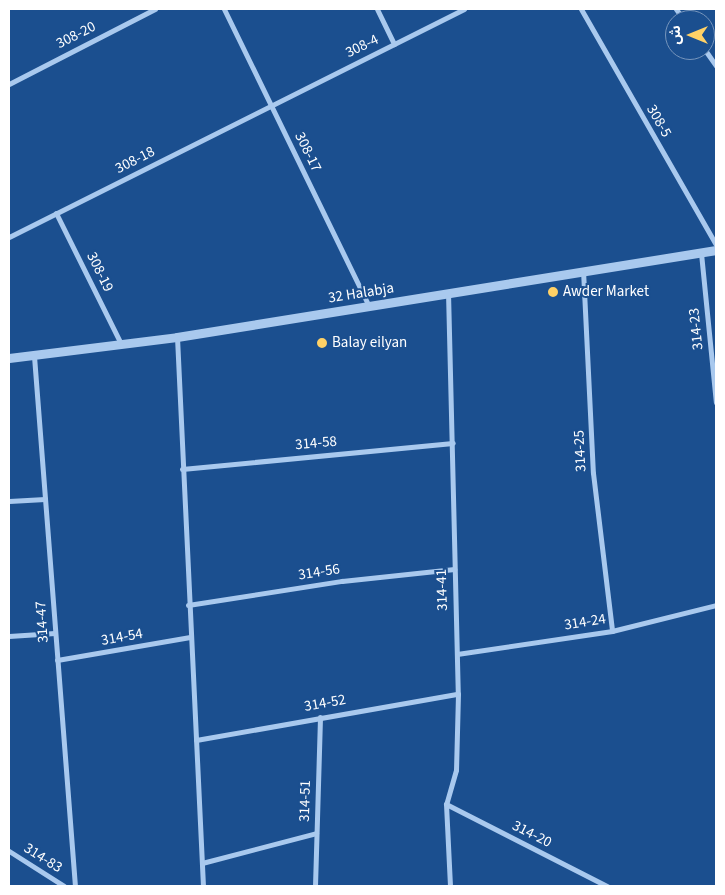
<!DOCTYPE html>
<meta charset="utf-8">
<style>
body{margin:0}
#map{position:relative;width:725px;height:895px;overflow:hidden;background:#1b4f8f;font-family:"Source Sans 3","Noto Sans Arabic",sans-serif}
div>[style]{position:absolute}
.minor>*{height:5px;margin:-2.5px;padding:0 2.5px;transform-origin:2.5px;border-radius:2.5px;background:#a9c9ee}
.tertiary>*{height:9px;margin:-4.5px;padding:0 4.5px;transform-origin:4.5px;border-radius:4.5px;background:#a9c9ee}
.dots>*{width:14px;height:14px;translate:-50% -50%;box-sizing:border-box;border:2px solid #1b4f8f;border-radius:50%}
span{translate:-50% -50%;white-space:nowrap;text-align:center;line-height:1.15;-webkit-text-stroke:4px #1b4f8f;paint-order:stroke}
.street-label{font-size:15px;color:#fff}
.poi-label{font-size:15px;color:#fff}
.left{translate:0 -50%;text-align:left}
.frame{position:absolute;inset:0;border:10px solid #fff;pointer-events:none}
.north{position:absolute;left:665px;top:10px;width:50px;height:50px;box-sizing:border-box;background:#1b4f8f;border:1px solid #7695bc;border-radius:50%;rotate:270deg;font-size:14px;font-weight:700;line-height:20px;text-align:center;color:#fff}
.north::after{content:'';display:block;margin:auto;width:18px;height:22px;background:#ffd166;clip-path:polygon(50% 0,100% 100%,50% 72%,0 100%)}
</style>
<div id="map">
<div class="minor">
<i style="left:224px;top:9px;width:331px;rotate:64deg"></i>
<i style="left:377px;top:9px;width:39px;rotate:64deg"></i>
<i style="left:581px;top:9px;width:272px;rotate:60.2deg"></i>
<i style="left:676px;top:9px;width:14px;rotate:54deg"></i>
<i style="left:705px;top:50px;width:19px;rotate:55deg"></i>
<i style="left:9px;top:84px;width:164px;rotate:-27.2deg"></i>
<i style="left:56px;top:213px;width:144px;rotate:63.6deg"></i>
<i style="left:9px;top:237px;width:509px;rotate:-26.62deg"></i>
<i style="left:701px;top:253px;width:150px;rotate:84.3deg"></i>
<i style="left:583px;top:270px;width:203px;rotate:87.2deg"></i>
<i style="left:593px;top:473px;width:159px;rotate:83.1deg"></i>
<i style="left:448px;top:292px;width:402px;rotate:88.6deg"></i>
<i style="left:458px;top:694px;width:76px;rotate:91.5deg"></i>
<i style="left:456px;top:770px;width:35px;rotate:106deg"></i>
<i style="left:446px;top:804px;width:82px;rotate:87.2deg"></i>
<i style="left:177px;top:337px;width:550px;rotate:87.29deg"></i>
<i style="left:34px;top:356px;width:532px;rotate:85.58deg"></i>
<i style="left:182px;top:469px;width:272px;rotate:-5.5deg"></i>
<i style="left:9px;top:501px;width:36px;rotate:-3deg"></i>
<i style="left:188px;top:605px;width:156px;rotate:-8.9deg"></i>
<i style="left:342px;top:581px;width:113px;rotate:-6.1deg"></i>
<i style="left:9px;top:636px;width:46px;rotate:-3.7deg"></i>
<i style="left:457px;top:654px;width:157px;rotate:-8.4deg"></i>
<i style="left:612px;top:631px;width:107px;rotate:-14deg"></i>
<i style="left:57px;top:660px;width:135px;rotate:-9.8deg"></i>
<i style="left:196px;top:740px;width:266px;rotate:-10deg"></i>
<i style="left:446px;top:804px;width:181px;rotate:27deg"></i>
<i style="left:9px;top:851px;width:65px;rotate:32.5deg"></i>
<i style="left:202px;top:863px;width:118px;rotate:-14.7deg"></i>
<i style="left:315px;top:886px;width:169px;rotate:-88.3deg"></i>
</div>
<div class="tertiary">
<i style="left:9px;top:358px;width:169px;rotate:-7.1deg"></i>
<i style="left:177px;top:337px;width:546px;rotate:-9.17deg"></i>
</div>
<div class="dots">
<i style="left:553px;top:292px;background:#ffd166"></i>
<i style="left:322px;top:343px;background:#ffd166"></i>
</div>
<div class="street-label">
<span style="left:76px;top:35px;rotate:-27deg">308-20</span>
<span style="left:362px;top:46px;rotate:-26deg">308-4</span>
<span style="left:659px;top:121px;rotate:60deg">308-5</span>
<span style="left:308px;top:152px;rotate:64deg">308-17</span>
<span style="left:135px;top:160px;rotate:-27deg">308-18</span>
<span style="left:100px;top:272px;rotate:64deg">308-19</span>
<span style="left:361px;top:293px;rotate:-9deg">32 Halabja</span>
<span style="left:696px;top:329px;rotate:-96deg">314-23</span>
<span style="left:316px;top:443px;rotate:-5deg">314-58</span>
<span style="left:580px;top:451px;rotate:-93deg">314-25</span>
<span style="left:319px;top:572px;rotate:-9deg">314-56</span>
<span style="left:442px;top:590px;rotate:-92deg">314-41</span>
<span style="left:42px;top:622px;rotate:-94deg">314-47</span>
<span style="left:585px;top:622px;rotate:-9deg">314-24</span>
<span style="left:122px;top:637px;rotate:-10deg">314-54</span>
<span style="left:325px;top:703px;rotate:-10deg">314-52</span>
<span style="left:305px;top:801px;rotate:-88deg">314-51</span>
<span style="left:532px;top:834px;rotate:27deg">314-20</span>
<span style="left:43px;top:858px;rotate:32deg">314-83</span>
</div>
<div class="poi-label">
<span class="left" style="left:563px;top:292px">Awder Market</span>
<span class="left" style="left:332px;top:343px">Balay eilyan</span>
</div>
<div class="frame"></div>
<div class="north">ش</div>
</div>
